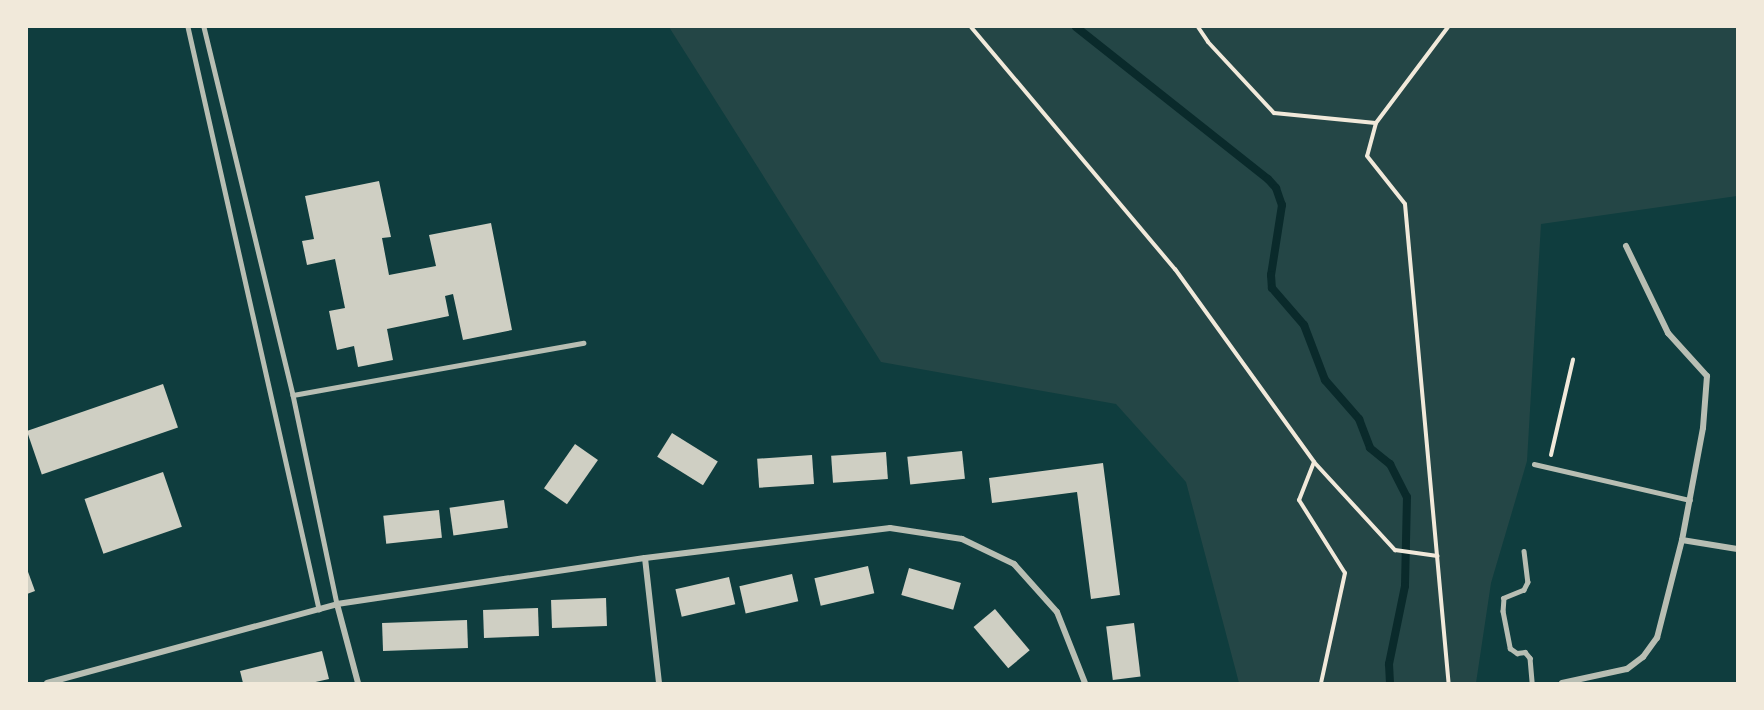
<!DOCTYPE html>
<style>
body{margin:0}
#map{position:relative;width:1764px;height:710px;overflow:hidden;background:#0f3d3e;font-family:Commissioner,sans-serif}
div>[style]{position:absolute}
.green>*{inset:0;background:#244646}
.stream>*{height:8px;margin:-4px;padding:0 4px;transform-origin:4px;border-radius:4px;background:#0a2a2b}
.building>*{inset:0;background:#cfcfc3;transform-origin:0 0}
.path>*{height:4px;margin:-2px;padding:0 2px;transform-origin:2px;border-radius:2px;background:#f1e9da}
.service>*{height:4.5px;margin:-2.25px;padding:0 2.25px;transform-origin:2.25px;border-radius:2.25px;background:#b8beb3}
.minor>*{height:6px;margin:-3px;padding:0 3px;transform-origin:3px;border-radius:3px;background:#b8beb3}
span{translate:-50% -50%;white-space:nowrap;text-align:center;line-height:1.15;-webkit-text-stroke:4.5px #f1e9da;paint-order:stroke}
.frame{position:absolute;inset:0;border:28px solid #f1e9da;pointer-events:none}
</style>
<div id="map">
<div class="green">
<i style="clip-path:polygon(669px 27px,1737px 27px,1737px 196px,1541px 224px,1527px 461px,1491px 583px,1476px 683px,1239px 683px,1186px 482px,1116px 404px,881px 362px)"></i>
</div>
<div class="stream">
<i style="left:1076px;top:27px;width:245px;rotate:38.4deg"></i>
<i style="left:1268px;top:179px;width:12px;rotate:48deg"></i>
<i style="left:1276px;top:188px;width:18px;rotate:71deg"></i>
<i style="left:1282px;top:205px;width:71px;rotate:98.9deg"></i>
<i style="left:1271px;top:275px;width:13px;rotate:86deg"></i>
<i style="left:1272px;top:288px;width:49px;rotate:49.1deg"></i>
<i style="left:1304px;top:325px;width:59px;rotate:69.1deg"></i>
<i style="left:1325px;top:380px;width:52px;rotate:48.9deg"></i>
<i style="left:1359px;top:419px;width:31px;rotate:69deg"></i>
<i style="left:1370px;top:448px;width:26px;rotate:39deg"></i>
<i style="left:1390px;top:464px;width:37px;rotate:63deg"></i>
<i style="left:1407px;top:497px;width:89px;rotate:91.3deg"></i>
<i style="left:1405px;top:586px;width:80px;rotate:101.6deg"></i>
<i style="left:1389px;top:664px;width:19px;rotate:87deg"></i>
</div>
<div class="building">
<i style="clip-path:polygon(379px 181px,391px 237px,382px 238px,389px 275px,436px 266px,429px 235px,491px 223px,512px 330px,463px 340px,453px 294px,445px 296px,449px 316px,387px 329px,393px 360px,358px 367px,354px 346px,337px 350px,329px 311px,345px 308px,335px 259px,307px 265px,302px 241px,314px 239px,305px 196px)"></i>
<i style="left:163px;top:384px;width:46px;height:144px;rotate:71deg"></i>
<i style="left:672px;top:433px;width:54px;height:28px;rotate:32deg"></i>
<i style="left:575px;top:444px;width:28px;height:54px;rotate:35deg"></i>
<i style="left:962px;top:451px;width:28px;height:55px;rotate:84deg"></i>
<i style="left:886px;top:452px;width:27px;height:55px;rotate:86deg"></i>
<i style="left:812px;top:455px;width:29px;height:55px;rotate:86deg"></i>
<i style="clip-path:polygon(1103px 463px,1120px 595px,1091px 599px,1077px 492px,992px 503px,989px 478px)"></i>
<i style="left:163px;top:472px;width:58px;height:83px;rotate:71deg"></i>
<i style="left:504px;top:500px;width:28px;height:55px;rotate:82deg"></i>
<i style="left:439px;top:510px;width:28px;height:56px;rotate:84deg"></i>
<i style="left:868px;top:566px;width:28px;height:55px;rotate:77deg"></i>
<i style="left:909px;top:568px;width:54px;height:28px;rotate:16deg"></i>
<i style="clip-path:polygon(27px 569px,35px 591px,27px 594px)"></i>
<i style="left:792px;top:574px;width:28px;height:54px;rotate:77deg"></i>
<i style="left:729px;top:577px;width:28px;height:55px;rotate:77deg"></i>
<i style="left:606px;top:598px;width:28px;height:55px;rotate:88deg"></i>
<i style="left:538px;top:608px;width:28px;height:55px;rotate:88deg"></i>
<i style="left:995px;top:609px;width:54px;height:28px;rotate:50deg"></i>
<i style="left:467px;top:620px;width:28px;height:85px;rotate:88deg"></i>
<i style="left:1134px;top:623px;width:54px;height:28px;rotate:83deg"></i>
<i style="clip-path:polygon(322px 651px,329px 679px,311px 683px,243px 683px,240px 671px)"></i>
</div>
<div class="path">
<i style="left:971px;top:27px;width:317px;rotate:49.9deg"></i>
<i style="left:1175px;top:269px;width:238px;rotate:54.2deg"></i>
<i style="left:1314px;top:462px;width:41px;rotate:111.5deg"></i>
<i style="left:1299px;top:500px;width:86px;rotate:57.8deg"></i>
<i style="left:1345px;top:573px;width:113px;rotate:102.3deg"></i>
<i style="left:1198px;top:27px;width:18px;rotate:56deg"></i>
<i style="left:1208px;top:42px;width:97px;rotate:47.1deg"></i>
<i style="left:1274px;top:113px;width:102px;rotate:5.6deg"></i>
<i style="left:1448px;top:27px;width:120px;rotate:126.9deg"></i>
<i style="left:1376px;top:123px;width:34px;rotate:105deg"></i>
<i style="left:1367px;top:156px;width:61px;rotate:51.6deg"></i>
<i style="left:1405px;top:204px;width:481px;rotate:84.8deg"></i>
<i style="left:1551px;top:455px;width:98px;rotate:-77deg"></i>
<i style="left:1314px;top:462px;width:120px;rotate:47.4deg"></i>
<i style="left:1395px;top:550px;width:43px;rotate:7.9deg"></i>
</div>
<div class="service">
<i style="left:188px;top:27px;width:597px;rotate:77.31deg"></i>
<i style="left:204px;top:27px;width:379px;rotate:76.4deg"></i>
<i style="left:293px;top:395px;width:214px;rotate:78.1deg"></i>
<i style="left:293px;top:395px;width:295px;rotate:-10.2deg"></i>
<i style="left:1534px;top:464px;width:160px;rotate:13deg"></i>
<i style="left:1524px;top:551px;width:31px;rotate:83deg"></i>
<i style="left:1528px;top:582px;width:9px;rotate:117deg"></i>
<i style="left:1524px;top:590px;width:22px;rotate:158deg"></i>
<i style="left:1504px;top:598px;width:13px;rotate:94deg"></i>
<i style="left:1503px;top:611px;width:38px;rotate:79deg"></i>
<i style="left:1510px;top:648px;width:9px;rotate:36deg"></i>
<i style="left:1517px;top:653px;width:8px;rotate:-7deg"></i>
<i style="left:1525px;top:652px;width:8px;rotate:50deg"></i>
<i style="left:1530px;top:658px;width:25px;rotate:85deg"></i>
</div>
<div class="minor">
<i style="left:1626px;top:246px;width:97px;rotate:64.2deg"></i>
<i style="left:1668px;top:333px;width:58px;rotate:47.8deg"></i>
<i style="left:1707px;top:376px;width:52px;rotate:94.4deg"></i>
<i style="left:1703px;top:428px;width:114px;rotate:100.6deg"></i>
<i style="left:645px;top:558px;width:126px;rotate:83.6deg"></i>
<i style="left:337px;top:604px;width:82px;rotate:75.1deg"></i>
<i style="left:47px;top:683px;width:301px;rotate:-15.2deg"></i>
<i style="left:337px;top:604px;width:311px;rotate:-8.5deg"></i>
<i style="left:645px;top:558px;width:247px;rotate:-7deg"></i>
<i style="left:890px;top:528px;width:73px;rotate:8.7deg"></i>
<i style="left:962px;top:539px;width:58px;rotate:25.7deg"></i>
<i style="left:1014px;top:564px;width:64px;rotate:48.1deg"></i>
<i style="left:1057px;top:612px;width:76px;rotate:68.5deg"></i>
<i style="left:1562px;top:683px;width:66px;rotate:-12.2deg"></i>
<i style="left:1627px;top:669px;width:20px;rotate:-37deg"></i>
<i style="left:1643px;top:657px;width:24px;rotate:-54deg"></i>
<i style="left:1657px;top:638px;width:101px;rotate:-75.7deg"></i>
<i style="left:1682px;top:540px;width:56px;rotate:9.3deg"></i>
</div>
<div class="frame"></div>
</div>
